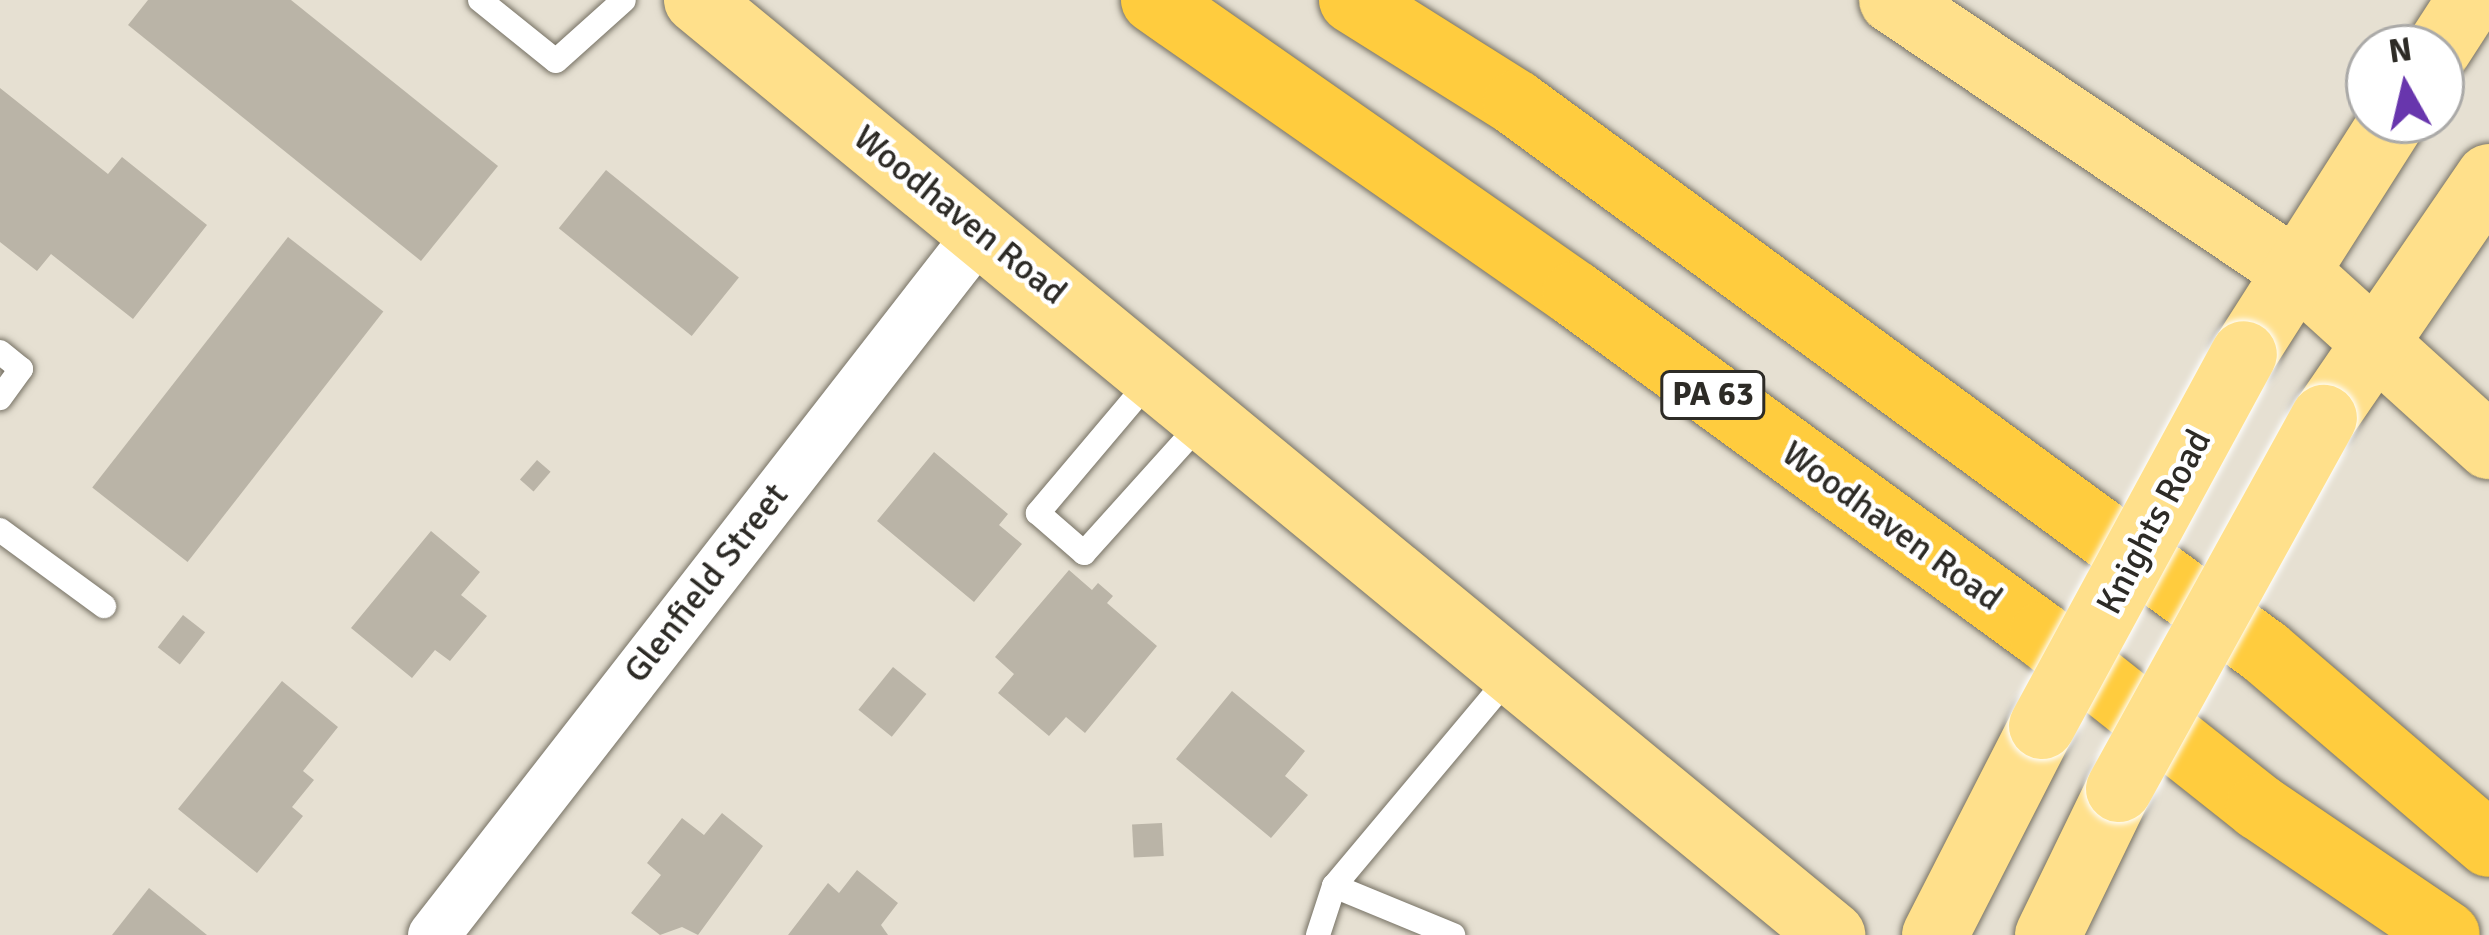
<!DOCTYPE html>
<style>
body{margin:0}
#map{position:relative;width:2489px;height:935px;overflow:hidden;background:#e6e0d2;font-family:Signika,sans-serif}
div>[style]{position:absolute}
.building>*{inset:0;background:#bab4a7;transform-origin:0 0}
.roads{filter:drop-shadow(0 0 3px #767164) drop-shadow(0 0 3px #767164)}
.lane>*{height:24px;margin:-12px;padding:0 12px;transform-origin:12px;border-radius:12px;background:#fff}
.street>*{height:51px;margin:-25.5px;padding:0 25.5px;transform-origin:25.5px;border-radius:25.5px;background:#fff}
.primary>*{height:66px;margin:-33px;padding:0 33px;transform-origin:33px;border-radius:33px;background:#ffe08b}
.highway>*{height:66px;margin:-33px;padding:0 33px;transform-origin:33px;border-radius:33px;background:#ffcc3e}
.bridges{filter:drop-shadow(0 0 3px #fff) drop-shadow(0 0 3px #fff)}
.primary-bridge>*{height:66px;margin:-33px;padding:0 33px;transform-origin:33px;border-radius:33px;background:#ffe08b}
span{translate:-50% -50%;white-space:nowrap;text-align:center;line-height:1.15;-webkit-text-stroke:9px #fff;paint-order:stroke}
.shield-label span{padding:3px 9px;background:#fff;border:3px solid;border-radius:9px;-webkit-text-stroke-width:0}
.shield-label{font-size:33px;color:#2d2b26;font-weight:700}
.street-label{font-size:36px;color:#2d2b26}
.north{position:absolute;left:2345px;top:24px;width:120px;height:120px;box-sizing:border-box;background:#fff;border:3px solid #abaaa8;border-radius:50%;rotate:352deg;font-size:33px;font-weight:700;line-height:48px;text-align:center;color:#2d2b26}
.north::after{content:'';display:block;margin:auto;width:42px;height:54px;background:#6836ad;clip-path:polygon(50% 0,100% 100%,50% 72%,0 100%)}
</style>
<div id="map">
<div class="building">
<i style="clip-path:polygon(148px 0,291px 0,498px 166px,421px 261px,128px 25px)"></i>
<i style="clip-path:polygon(0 88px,108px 174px,122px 157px,207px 225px,133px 319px,51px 254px,37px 271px,0 242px)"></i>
<i style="left:606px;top:170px;width:171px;height:75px;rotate:39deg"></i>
<i style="left:288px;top:237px;width:121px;height:318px;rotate:38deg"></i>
<i style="clip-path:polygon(934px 452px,1008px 514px,999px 525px,1022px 544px,974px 602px,877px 521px)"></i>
<i style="left:537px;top:460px;width:18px;height:26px;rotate:41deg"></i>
<i style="clip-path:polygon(431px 531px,480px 572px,461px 595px,487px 616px,450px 661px,435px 650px,412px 678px,351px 628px)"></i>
<i style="clip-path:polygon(1069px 570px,1092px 590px,1098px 583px,1113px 596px,1107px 603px,1157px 646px,1085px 733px,1066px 717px,1049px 736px,998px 693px,1014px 674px,995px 657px)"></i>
<i style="left:183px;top:615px;width:28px;height:41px;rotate:38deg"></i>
<i style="left:893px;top:667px;width:43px;height:55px;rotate:39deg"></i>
<i style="clip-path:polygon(282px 681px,338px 727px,303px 771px,314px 780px,292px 807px,303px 816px,257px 873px,178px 809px)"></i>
<i style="clip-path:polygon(1232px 691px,1305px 751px,1285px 776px,1308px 795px,1271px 838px,1176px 759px)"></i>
<i style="clip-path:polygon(722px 813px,763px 846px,698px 935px,682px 927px,660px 935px,631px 913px,661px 875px,647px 863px,682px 818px,704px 835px)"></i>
<i style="left:1162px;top:823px;width:33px;height:30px;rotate:87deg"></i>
<i style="clip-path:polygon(857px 870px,898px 903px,881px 925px,888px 935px,788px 935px,828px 883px,839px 893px)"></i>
<i style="clip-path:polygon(149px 888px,207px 935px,112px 935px)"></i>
</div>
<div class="roads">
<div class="lane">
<i style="left:480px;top:0;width:97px;rotate:38.8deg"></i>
<i style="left:556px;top:61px;width:91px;rotate:-41.9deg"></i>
<i style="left:0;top:352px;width:27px;rotate:39deg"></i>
<i style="left:21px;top:369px;width:36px;rotate:126deg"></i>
<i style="left:1152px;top:378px;width:177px;rotate:130.2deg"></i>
<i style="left:1038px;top:513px;width:61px;rotate:41deg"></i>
<i style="left:1084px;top:553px;width:178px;rotate:-48deg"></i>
<i style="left:0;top:530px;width:129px;rotate:36.2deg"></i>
<i style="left:1334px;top:886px;width:129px;rotate:22.4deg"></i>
<i style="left:1318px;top:935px;width:52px;rotate:-71.9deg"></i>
<i style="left:1334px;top:886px;width:275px;rotate:-50deg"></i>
</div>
<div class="street">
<i style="left:433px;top:935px;width:891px;rotate:-52.11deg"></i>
</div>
<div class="primary">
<i style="left:697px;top:0;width:1471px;rotate:39.48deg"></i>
<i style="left:1892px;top:0;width:486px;rotate:33.9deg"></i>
<i style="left:2296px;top:271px;width:261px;rotate:42.2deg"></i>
<i style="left:2439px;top:48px;width:57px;rotate:-57.1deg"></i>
<i style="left:2244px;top:354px;width:277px;rotate:-57.5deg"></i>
<i style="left:2324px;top:418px;width:292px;rotate:-55.6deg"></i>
<i style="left:1935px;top:935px;width:235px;rotate:-62.9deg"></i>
<i style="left:2048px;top:935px;width:162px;rotate:-64.1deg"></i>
</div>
<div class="highway">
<i style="left:1154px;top:0;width:513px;rotate:34.93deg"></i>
<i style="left:1575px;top:294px;width:578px;rotate:36.14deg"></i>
<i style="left:2042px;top:635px;width:277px;rotate:38.4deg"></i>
<i style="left:2259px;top:807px;width:227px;rotate:34.2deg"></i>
<i style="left:1352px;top:0;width:194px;rotate:32.1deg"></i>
<i style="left:1516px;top:103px;width:929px;rotate:36.24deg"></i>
<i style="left:2265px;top:652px;width:295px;rotate:40.6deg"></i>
</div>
</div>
<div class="bridges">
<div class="primary-bridge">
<i style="left:2042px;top:726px;width:423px;rotate:-61.5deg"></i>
<i style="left:2119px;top:789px;width:424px;rotate:-61.1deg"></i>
</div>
</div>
<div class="shield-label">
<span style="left:1713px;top:395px">PA 63</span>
</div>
<div class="street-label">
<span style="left:960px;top:215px;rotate:39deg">Woodhaven Road</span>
<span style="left:2154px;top:522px;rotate:-62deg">Knights Road</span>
<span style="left:1892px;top:526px;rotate:36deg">Woodhaven Road</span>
<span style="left:706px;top:583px;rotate:-52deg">Glenfield Street</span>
</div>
<div class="north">N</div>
</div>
